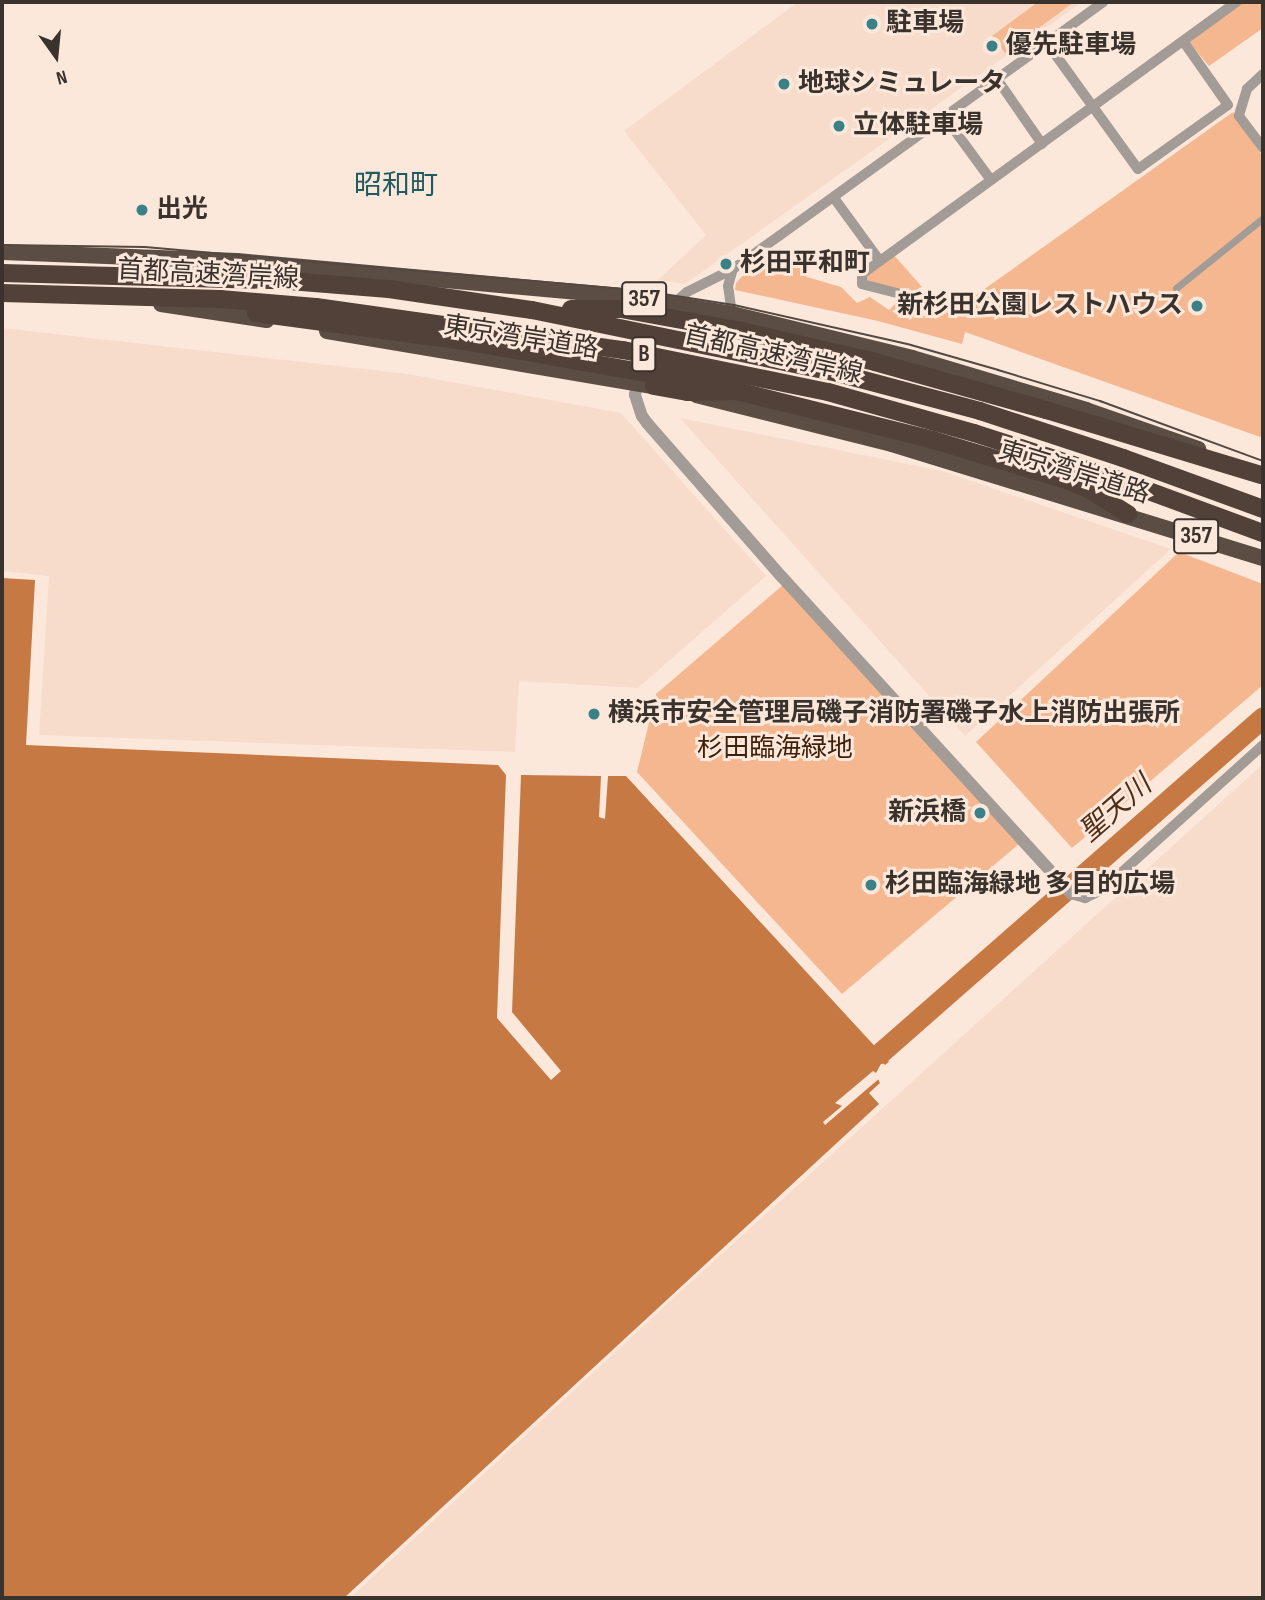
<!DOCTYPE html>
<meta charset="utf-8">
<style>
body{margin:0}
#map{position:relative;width:1265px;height:1600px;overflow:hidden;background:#fce8db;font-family:"Sofia Sans Condensed","Noto Sans JP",sans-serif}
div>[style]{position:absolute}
.built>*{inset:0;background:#f7dbcb}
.green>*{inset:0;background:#f5b790}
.water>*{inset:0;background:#c77944}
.pier>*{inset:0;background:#fce8db}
.river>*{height:21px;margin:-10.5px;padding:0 10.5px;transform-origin:10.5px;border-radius:10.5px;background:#c77944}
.pedestrian>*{height:7px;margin:-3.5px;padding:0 3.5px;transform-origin:3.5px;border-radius:3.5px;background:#a39b96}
.minor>*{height:10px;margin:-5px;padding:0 5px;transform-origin:5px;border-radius:5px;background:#a39b96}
.tertiary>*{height:12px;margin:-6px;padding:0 6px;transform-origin:6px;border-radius:6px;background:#a39b96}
.trunk>*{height:16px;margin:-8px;padding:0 8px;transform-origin:8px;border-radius:8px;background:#5c4d44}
.motorway>*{height:18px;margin:-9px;padding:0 9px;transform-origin:9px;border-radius:9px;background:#524138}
.tram>*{height:2px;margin:-1px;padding:0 1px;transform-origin:1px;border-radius:1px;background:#534943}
.motorway-bridge>*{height:18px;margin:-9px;padding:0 9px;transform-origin:9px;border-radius:9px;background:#524138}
.dots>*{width:19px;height:19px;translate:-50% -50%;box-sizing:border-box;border:4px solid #fce8db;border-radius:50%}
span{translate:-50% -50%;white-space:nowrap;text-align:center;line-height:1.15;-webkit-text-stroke:6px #fce8db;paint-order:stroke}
.shield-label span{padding:2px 5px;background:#fce8db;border:2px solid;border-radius:5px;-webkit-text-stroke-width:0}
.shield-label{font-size:24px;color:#3a322d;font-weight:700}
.poi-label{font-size:26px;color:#3a322d;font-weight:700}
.left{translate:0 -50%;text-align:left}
.right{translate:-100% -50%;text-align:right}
.street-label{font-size:26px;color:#3a322d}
.park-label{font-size:26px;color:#402009}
.neighbourhood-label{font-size:28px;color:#205b60}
.water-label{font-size:28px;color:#4f2e18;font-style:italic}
.frame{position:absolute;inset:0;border:4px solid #3a322d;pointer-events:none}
.north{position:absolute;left:21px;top:21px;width:70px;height:70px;-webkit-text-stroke:5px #fce8db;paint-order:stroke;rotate:165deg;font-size:19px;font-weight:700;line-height:28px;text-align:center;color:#3a322d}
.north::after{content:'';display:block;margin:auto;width:24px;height:32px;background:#3a322d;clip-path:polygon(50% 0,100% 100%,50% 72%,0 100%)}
</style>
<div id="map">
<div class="built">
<i style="clip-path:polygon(798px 2px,1082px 2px,685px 284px,658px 280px,706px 235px,624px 131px)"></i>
<i style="clip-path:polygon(2px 328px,408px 374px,621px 413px,766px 576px,638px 688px,519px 681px,515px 752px,39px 735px,49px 576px,2px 571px)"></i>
<i style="clip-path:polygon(680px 418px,942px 471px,1171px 549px,965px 736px)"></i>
<i style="clip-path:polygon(1263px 764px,1263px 1598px,350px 1598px,682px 1290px)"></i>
</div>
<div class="green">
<i style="clip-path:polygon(1038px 2px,1074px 2px,1005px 53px,992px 36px)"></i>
<i style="clip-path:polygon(1242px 2px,1263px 2px,1263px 28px,1209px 66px,1188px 41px)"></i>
<i style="clip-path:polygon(1233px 112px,1263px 157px,1263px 438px,965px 332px,962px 344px,878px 321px,735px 290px,736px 283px,755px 262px,774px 258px,798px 266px,807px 277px,841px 287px,857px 303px,870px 297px,889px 310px,896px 303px,954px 314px,955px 310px)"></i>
<i style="clip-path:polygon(893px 254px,922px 287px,911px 293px,868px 285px,866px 272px)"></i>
<i style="clip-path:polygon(1179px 552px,1263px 584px,1263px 685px,1072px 848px,976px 742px)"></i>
<i style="clip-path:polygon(783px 585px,1019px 844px,842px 994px,637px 772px,656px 694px)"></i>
</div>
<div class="water">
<i style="clip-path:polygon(2px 578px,35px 580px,26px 745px,498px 765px,506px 775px,497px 1018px,551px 1080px,561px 1071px,512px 1012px,521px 775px,601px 776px,599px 817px,605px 819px,608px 776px,626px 776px,893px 1066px,878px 1079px,880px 1083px,869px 1093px,879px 1104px,344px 1598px,2px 1598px)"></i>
</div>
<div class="pier">
<i style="clip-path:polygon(891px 1060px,895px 1065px,825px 1125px,823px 1122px,842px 1106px,835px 1103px,873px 1071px,876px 1073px,882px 1062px,885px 1065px)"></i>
</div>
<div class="river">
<i style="left:880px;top:1053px;width:509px;rotate:-41.26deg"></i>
</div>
<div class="pedestrian">
<i style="left:1176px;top:288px;width:112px;rotate:-38.8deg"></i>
</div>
<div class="minor">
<i style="left:1047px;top:43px;width:155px;rotate:54.2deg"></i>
<i style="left:1138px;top:169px;width:110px;rotate:-35.4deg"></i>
<i style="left:1228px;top:105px;width:78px;rotate:-125.1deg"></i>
<i style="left:1263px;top:74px;width:22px;rotate:137deg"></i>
<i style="left:1247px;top:89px;width:28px;rotate:107deg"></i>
<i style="left:1239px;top:116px;width:40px;rotate:53deg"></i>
<i style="left:997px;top:79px;width:79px;rotate:55.3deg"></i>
<i style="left:944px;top:116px;width:79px;rotate:53.7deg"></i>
<i style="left:834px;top:198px;width:78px;rotate:53.9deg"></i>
<i style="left:932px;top:302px;width:72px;rotate:-165.6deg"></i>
<i style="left:862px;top:284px;width:10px;rotate:-90deg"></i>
<i style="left:862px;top:274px;width:463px;rotate:-36deg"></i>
<i style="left:673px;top:304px;width:18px;rotate:-41deg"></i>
<i style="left:687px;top:292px;width:51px;rotate:-26.6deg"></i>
<i style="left:733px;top:269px;width:57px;rotate:-35.7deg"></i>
<i style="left:779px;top:236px;width:400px;rotate:-35.8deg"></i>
<i style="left:732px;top:314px;width:28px;rotate:-98deg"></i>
<i style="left:728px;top:286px;width:18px;rotate:-74deg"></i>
<i style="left:1071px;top:894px;width:15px;rotate:16deg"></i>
<i style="left:1085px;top:898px;width:19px;rotate:-25deg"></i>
<i style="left:1102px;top:890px;width:217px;rotate:-42deg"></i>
</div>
<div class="tertiary">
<i style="left:639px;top:377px;width:18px;rotate:103deg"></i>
<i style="left:635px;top:395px;width:22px;rotate:72deg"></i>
<i style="left:642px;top:416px;width:9px;rotate:54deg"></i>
<i style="left:647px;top:423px;width:205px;rotate:48.8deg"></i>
<i style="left:782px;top:577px;width:429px;rotate:47.6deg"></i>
</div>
<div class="trunk">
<i style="left:2px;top:252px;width:235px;rotate:2.2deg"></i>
<i style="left:237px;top:261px;width:384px;rotate:5.2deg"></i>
<i style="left:619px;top:296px;width:55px;rotate:8.4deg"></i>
<i style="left:673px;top:304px;width:60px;rotate:9.6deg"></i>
<i style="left:732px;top:314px;width:185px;rotate:13.7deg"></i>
<i style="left:912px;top:358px;width:182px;rotate:16.6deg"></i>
<i style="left:1086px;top:410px;width:119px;rotate:19.2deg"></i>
<i style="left:161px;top:304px;width:107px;rotate:8.6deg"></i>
<i style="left:327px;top:331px;width:342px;rotate:9.6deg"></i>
<i style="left:696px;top:395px;width:202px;rotate:14deg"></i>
<i style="left:892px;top:444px;width:388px;rotate:17.1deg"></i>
</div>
<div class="motorway">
<i style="left:2px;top:273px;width:275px;rotate:1.5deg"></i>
<i style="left:277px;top:280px;width:112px;rotate:4.6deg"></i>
<i style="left:389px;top:289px;width:145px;rotate:8.4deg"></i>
<i style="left:674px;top:378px;width:64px;rotate:11.7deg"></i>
<i style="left:737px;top:391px;width:202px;rotate:14deg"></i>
<i style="left:933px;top:440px;width:142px;rotate:16.8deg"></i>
<i style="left:1069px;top:481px;width:23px;rotate:23deg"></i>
<i style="left:1090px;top:490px;width:45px;rotate:32.3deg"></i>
<i style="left:1046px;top:410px;width:225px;rotate:16.8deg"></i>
</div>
<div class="tram">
<i style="left:2px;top:245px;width:143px;rotate:0.8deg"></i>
<i style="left:145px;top:247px;width:495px;rotate:5deg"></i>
<i style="left:638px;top:290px;width:97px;rotate:8.9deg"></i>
<i style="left:734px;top:305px;width:181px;rotate:12.7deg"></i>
<i style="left:911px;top:345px;width:91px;rotate:16deg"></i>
<i style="left:998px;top:370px;width:107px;rotate:16.9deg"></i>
<i style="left:1100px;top:401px;width:174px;rotate:20.2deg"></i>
</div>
<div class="motorway-bridge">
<i style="left:2px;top:293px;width:218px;rotate:1.6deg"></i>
<i style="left:220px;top:299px;width:96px;rotate:4.8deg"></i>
<i style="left:316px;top:307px;width:310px;rotate:8deg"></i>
<i style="left:623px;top:350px;width:209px;rotate:11.6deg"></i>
<i style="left:828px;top:392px;width:152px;rotate:15.7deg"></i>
<i style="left:974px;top:433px;width:149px;rotate:17.9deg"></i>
<i style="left:1116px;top:479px;width:157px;rotate:20.2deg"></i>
<i style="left:571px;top:309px;width:50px"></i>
<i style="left:621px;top:309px;width:123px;rotate:10.3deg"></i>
<i style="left:742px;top:331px;width:137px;rotate:13.1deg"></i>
<i style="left:875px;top:362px;width:178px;rotate:15.7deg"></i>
<i style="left:532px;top:310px;width:304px;rotate:11.6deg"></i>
<i style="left:830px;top:371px;width:155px;rotate:14.9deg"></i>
<i style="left:980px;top:411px;width:151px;rotate:18.2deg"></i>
<i style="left:1123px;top:458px;width:149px;rotate:20deg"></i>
<i style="left:256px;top:313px;width:216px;rotate:7.7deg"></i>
<i style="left:470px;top:342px;width:207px;rotate:10deg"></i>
<i style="left:654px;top:386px;width:35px;rotate:10deg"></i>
<i style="left:688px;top:392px;width:49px;rotate:-1.2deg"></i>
</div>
<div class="dots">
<i style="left:872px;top:24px;background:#398187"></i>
<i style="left:992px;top:46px;background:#398187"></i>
<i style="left:784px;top:84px;background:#398187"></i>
<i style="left:839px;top:126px;background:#398187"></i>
<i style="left:142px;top:210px;background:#398187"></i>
<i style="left:726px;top:264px;background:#398187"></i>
<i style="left:1197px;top:306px;background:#398187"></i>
<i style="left:594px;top:714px;background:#398187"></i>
<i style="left:980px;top:813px;background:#398187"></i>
<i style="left:871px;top:885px;background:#398187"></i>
</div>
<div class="shield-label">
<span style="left:644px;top:299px">357</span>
<span style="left:644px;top:354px">B</span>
<span style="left:1196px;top:536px">357</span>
</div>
<div class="poi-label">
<span class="left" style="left:886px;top:24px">駐車場</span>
<span class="left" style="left:1006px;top:46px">優先駐車場</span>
<span class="left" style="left:798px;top:84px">地球シミュレータ</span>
<span class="left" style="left:853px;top:126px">立体駐車場</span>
<span class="left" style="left:156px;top:210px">出光</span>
<span class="left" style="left:740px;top:264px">杉田平和町</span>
<span class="right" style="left:1183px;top:306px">新杉田公園レストハウス</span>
<span class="left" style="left:608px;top:714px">横浜市安全管理局磯子消防署磯子水上消防出張所</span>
<span class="right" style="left:966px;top:813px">新浜橋</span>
<span class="left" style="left:885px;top:885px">杉田臨海緑地 多目的広場</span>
</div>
<div class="street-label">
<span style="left:208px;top:275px;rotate:3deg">首都高速湾岸線</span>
<span style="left:521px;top:338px;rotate:9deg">東京湾岸道路</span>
<span style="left:773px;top:355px;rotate:13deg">首都高速湾岸線</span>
<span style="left:1074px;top:473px;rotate:17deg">東京湾岸道路</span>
</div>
<div class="park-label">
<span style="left:775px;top:749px">杉田臨海緑地</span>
</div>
<div class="neighbourhood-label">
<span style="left:396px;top:186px">昭和町</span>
</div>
<div class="water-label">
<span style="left:1116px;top:809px;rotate:-41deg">聖天川</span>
</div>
<div class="frame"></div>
<div class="north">N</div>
</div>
